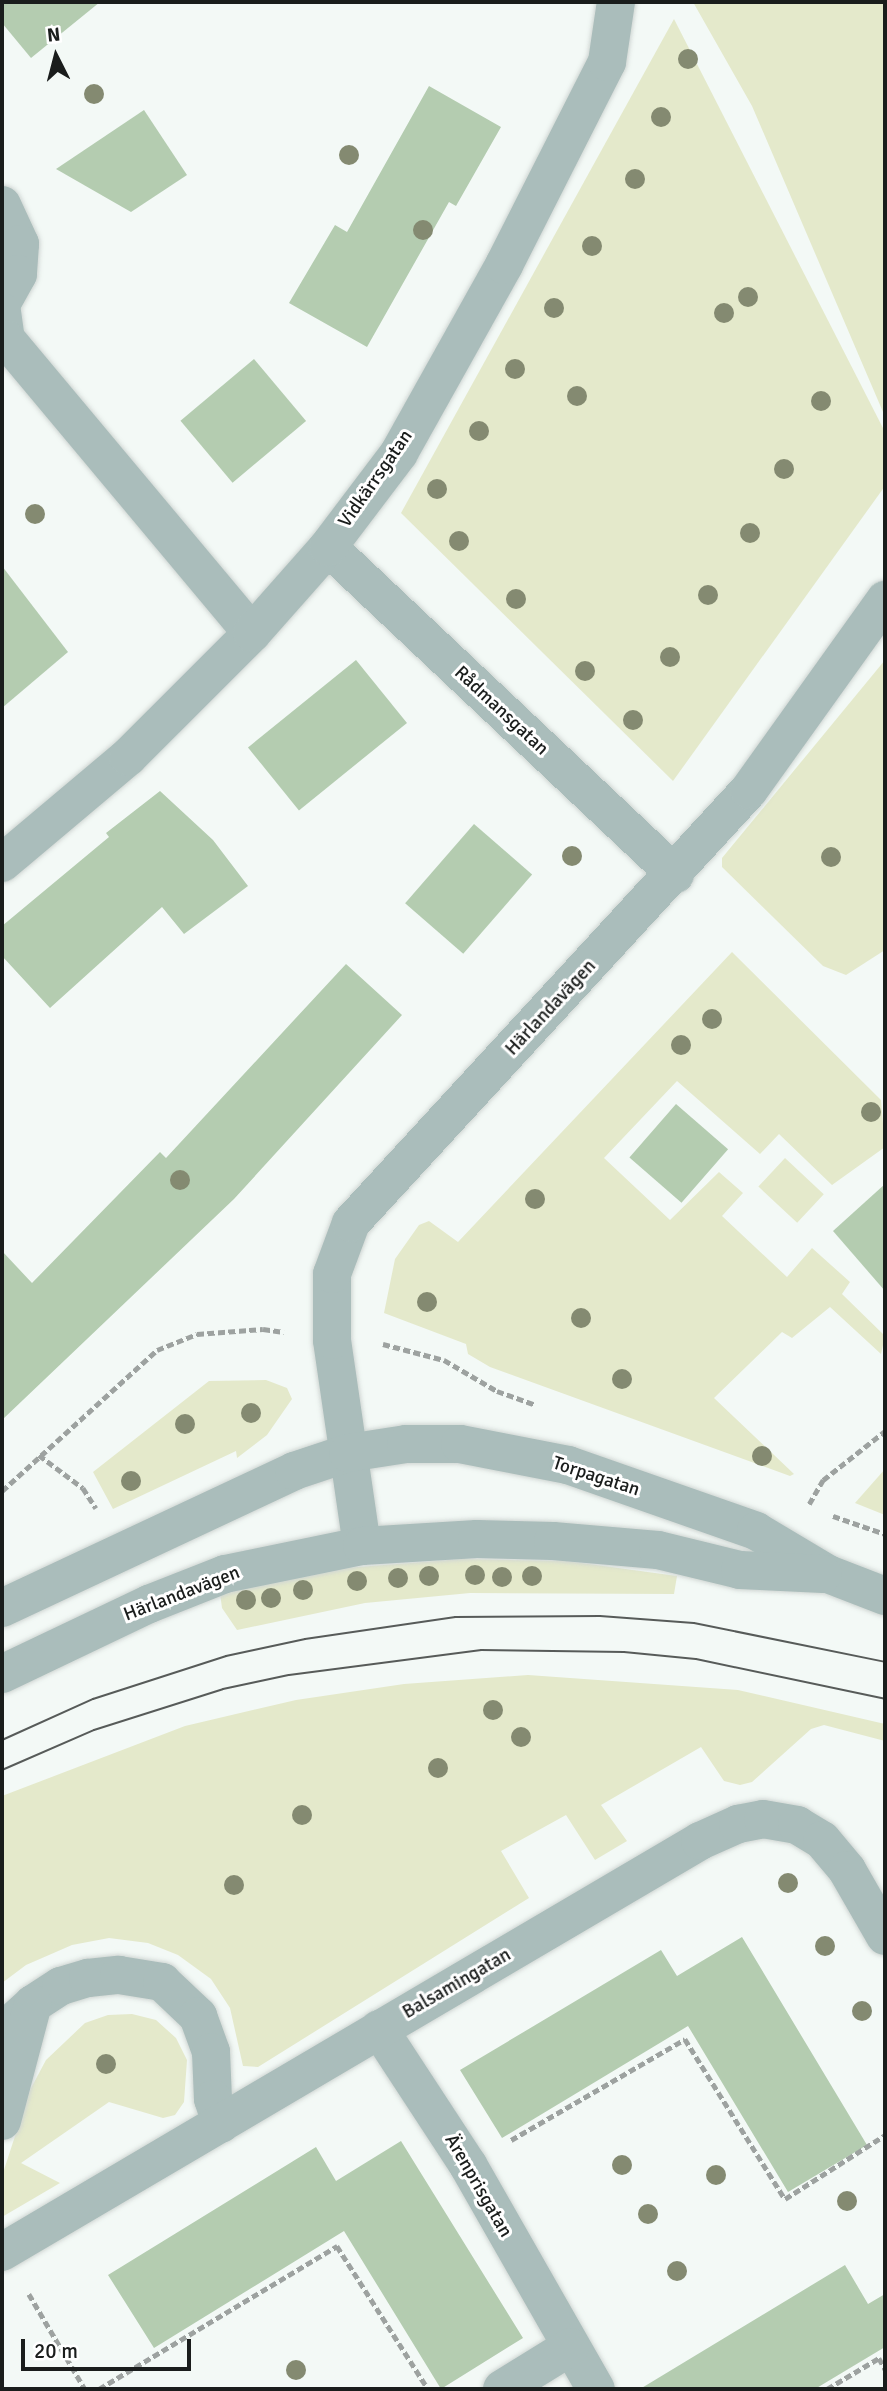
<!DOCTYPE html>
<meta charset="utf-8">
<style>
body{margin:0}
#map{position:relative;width:887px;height:2391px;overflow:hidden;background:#f3f9f6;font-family:Signika,sans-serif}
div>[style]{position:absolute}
.green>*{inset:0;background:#e4e9cb;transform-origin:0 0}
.building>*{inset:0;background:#b4ccb0;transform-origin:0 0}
.path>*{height:4.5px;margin-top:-2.25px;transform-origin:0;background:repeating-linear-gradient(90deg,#9da2a0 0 7px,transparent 0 10.5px)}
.roads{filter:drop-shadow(0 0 2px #d0d6d3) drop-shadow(0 0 2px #d0d6d3)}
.minor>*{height:38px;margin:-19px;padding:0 19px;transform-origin:19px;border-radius:19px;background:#aabdbb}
.tram>*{height:2px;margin:-1px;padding:0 1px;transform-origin:1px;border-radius:1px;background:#575b59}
.trees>*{width:20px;height:20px;margin:-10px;border-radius:50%;background:#848a71}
span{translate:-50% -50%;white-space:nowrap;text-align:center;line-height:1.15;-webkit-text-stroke:6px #fff;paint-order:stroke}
.street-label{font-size:19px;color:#1a1d1c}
.frame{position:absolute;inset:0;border:4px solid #1a1d1c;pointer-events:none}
.north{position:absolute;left:21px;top:21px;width:70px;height:70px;-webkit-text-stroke:5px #fff;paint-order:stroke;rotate:354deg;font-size:19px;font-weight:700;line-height:28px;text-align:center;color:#1a1d1c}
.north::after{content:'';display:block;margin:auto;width:24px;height:32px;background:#1a1d1c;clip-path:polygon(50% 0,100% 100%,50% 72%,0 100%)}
.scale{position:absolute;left:21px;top:2339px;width:170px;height:32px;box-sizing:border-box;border:4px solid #1a1d1c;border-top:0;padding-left:9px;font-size:21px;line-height:24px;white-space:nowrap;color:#1a1d1c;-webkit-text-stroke:5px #fff;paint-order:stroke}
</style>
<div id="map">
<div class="green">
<i style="clip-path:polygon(693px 2px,885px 2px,883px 412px,752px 106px)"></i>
<i style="clip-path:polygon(674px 19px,885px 432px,885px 486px,673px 781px,401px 513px)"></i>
<i style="clip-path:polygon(885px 660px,885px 950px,846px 975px,823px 966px,722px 867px,722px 858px)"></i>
<i style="clip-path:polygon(732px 952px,881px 1100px,885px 1147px,832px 1185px,779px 1134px,760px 1154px,677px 1081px,604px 1158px,670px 1220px,719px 1172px,743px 1193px,722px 1216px,787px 1277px,812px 1248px,850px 1282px,842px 1294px,885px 1336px,881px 1354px,830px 1307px,792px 1338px,782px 1332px,714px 1398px,794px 1474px,790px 1476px,490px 1367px,468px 1354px,466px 1344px,384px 1313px,395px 1259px,419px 1225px,429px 1221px,458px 1242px)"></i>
<i style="left:785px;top:1158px;width:53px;height:39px;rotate:43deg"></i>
<i style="clip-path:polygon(266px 1380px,287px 1388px,292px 1399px,267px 1435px,237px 1458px,236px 1451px,113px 1509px,93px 1472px,209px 1381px)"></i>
<i style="clip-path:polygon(885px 1469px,885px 1515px,855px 1503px)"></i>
<i style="clip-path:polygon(462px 1559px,567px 1561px,677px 1576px,674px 1594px,470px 1593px,365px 1603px,237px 1630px,222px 1608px,220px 1593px,319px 1570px)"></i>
<i style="clip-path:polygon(528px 1675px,738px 1690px,885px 1724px,885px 1741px,824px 1725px,811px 1729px,752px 1782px,740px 1785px,724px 1781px,701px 1747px,601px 1805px,627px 1841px,595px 1860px,566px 1815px,501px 1851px,529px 1898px,258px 2067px,243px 2066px,230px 2008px,211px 1979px,178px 1955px,148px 1943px,109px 1938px,72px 1945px,26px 1965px,2px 1983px,2px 1796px,185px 1726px,296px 1700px,404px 1684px)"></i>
<i style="clip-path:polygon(132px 2014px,156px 2020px,176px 2038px,187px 2060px,184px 2102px,175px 2115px,163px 2118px,109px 2102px,21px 2163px,60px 2183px,2px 2217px,2px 2176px,30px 2090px,46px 2060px,85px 2023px,108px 2015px)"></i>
</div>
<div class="building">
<i style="clip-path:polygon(2px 2px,100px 2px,31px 58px,2px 23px)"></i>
<i style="clip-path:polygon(429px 86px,501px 127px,456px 206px,449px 202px,367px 347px,289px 303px,335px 225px,347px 232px)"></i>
<i style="clip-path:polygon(144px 110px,187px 175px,131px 212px,56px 169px)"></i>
<i style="left:254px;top:359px;width:81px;height:96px;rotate:50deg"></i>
<i style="clip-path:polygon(2px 566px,68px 652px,2px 708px)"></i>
<i style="left:356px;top:660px;width:81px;height:139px;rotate:51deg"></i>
<i style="clip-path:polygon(160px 791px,213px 840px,248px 886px,184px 934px,162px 907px,50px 1008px,2px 956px,2px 926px,109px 837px,106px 833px)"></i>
<i style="left:474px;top:824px;width:77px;height:105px;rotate:41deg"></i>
<i style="clip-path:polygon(346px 964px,402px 1015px,234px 1199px,2px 1420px,2px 1251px,32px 1283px,160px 1152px,166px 1158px)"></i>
<i style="left:676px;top:1104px;width:69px;height:71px;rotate:41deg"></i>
<i style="clip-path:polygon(885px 1184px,885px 1291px,833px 1231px)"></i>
<i style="clip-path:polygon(742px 1937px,867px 2145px,788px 2192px,688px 2026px,502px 2138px,460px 2070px,661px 1950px,677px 1976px)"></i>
<i style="clip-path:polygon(401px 2141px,523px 2338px,441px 2389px,344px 2231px,154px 2348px,108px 2275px,316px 2147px,336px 2181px)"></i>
<i style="clip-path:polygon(845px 2265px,868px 2304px,885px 2294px,885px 2347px,815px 2389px,640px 2389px)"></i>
</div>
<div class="path">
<i style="left:383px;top:1344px;width:63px;rotate:14.7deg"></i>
<i style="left:444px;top:1360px;width:61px;rotate:30.3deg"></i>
<i style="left:497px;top:1391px;width:41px;rotate:19.7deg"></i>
<i style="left:39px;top:1455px;width:55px;rotate:36.9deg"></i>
<i style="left:83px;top:1488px;width:24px;rotate:57deg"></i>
<i style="left:2px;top:1491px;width:210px;rotate:-42.3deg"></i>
<i style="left:157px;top:1350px;width:43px;rotate:-21.8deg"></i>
<i style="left:197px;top:1334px;width:66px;rotate:-4.3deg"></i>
<i style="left:263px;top:1329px;width:21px;rotate:8deg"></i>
<i style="left:809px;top:1504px;width:28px;rotate:-60deg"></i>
<i style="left:823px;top:1480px;width:79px;rotate:-38.3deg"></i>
<i style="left:833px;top:1516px;width:55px;rotate:19.1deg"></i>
<i style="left:511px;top:2140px;width:201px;rotate:-30.1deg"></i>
<i style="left:685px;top:2039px;width:189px;rotate:58deg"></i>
<i style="left:785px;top:2199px;width:119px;rotate:-32.6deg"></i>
<i style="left:29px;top:2294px;width:110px;rotate:59.5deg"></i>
<i style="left:99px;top:2389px;width:278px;rotate:-31deg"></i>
<i style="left:337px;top:2246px;width:169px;rotate:57.5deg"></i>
<i style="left:827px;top:2389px;width:61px;rotate:-30.8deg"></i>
<i style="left:879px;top:2358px;width:13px;rotate:61deg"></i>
</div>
<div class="roads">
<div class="minor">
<i style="left:2px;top:205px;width:43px;rotate:65.2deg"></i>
<i style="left:20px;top:244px;width:30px;rotate:94deg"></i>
<i style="left:18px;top:274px;width:33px;rotate:119deg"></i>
<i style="left:2px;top:312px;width:27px;rotate:82deg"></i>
<i style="left:6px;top:339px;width:383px;rotate:50.1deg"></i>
<i style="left:328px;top:547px;width:477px;rotate:43.3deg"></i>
<i style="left:2px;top:863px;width:165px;rotate:-40.1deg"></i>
<i style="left:128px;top:757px;width:175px;rotate:-45deg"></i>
<i style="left:252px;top:633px;width:115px;rotate:-48.5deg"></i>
<i style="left:328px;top:547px;width:118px;rotate:-52.9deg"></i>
<i style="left:399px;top:453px;width:215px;rotate:-60.8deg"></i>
<i style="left:504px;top:265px;width:228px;rotate:-63.1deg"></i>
<i style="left:607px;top:62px;width:61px;rotate:-81.5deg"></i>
<i style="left:362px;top:1546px;width:208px;rotate:-98.3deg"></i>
<i style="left:332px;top:1340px;width:66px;rotate:-90deg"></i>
<i style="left:332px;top:1274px;width:54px;rotate:-69.6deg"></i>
<i style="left:351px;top:1223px;width:588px;rotate:-47.41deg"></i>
<i style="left:749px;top:790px;width:234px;rotate:-54.4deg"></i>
<i style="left:2px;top:1608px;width:323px;rotate:-25.1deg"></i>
<i style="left:294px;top:1471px;width:57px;rotate:-18.4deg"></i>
<i style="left:348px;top:1453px;width:59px;rotate:-8.8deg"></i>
<i style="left:406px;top:1444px;width:54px"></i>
<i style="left:460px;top:1444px;width:110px;rotate:11deg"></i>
<i style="left:568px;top:1465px;width:199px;rotate:19.3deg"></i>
<i style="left:756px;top:1531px;width:84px;rotate:30.8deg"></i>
<i style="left:828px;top:1574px;width:61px;rotate:21.1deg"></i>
<i style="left:2px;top:1674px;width:163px;rotate:-25.5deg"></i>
<i style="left:149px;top:1604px;width:82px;rotate:-21.5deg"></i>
<i style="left:225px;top:1574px;width:140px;rotate:-11.6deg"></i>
<i style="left:362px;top:1546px;width:115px;rotate:-3.5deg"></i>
<i style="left:477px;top:1539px;width:76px;rotate:1.5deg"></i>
<i style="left:553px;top:1541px;width:105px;rotate:4.9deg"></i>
<i style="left:658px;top:1550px;width:84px;rotate:13.7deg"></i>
<i style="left:740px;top:1570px;width:83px;rotate:2.8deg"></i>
<i style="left:379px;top:2029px;width:163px;rotate:56.8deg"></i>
<i style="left:468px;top:2165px;width:258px;rotate:60.3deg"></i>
<i style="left:2px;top:2032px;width:42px;rotate:-42.1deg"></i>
<i style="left:33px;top:2004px;width:33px;rotate:-33deg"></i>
<i style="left:61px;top:1986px;width:28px;rotate:-17deg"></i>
<i style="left:88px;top:1978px;width:31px;rotate:-6deg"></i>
<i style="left:119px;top:1975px;width:44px;rotate:9.2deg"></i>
<i style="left:162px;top:1982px;width:50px;rotate:43.4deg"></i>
<i style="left:198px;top:2016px;width:38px;rotate:70deg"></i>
<i style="left:211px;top:2052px;width:47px;rotate:87.6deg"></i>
<i style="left:213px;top:2099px;width:26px;rotate:72deg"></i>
<i style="left:2px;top:2121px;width:121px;rotate:-75.2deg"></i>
<i style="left:2px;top:2252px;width:810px;rotate:-30.49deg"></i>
<i style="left:700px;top:1841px;width:42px;rotate:-24.1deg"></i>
<i style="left:738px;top:1824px;width:25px;rotate:-11deg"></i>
<i style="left:763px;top:1819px;width:35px;rotate:10deg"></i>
<i style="left:797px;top:1825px;width:29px;rotate:31deg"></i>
<i style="left:822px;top:1840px;width:39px;rotate:50deg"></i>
<i style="left:847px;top:1870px;width:76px;rotate:60.1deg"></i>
<i style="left:502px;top:2389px;width:80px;rotate:-31.7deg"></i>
</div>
</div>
<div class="tram">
<i style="left:2px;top:1740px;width:100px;rotate:-24.3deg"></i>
<i style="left:93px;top:1699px;width:140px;rotate:-17.9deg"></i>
<i style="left:226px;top:1656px;width:81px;rotate:-12.1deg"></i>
<i style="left:305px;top:1639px;width:152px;rotate:-8.3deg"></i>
<i style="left:455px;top:1617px;width:145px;rotate:-0.4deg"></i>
<i style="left:600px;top:1616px;width:94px;rotate:4.3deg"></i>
<i style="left:694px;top:1623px;width:195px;rotate:11.5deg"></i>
<i style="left:2px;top:1770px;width:100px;rotate:-23.5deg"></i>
<i style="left:94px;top:1730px;width:135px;rotate:-17.6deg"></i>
<i style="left:223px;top:1689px;width:67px;rotate:-12deg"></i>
<i style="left:289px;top:1675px;width:194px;rotate:-7.4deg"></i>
<i style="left:481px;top:1650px;width:143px;rotate:0.8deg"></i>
<i style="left:624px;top:1652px;width:72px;rotate:5.6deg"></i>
<i style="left:696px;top:1659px;width:193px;rotate:11.9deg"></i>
</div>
<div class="trees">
<i style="left:688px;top:59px"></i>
<i style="left:94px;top:94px"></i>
<i style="left:661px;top:117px"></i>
<i style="left:349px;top:155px"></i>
<i style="left:635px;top:179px"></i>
<i style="left:423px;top:230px"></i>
<i style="left:592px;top:246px"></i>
<i style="left:748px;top:297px"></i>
<i style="left:554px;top:308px"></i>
<i style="left:724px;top:313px"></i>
<i style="left:515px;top:369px"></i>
<i style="left:577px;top:396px"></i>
<i style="left:821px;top:401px"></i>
<i style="left:479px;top:431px"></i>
<i style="left:784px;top:469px"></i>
<i style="left:437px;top:489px"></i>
<i style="left:35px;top:514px"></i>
<i style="left:750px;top:533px"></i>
<i style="left:459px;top:541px"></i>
<i style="left:708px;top:595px"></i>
<i style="left:516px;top:599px"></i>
<i style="left:670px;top:657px"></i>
<i style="left:585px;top:671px"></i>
<i style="left:633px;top:720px"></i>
<i style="left:572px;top:856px"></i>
<i style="left:831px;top:857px"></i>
<i style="left:712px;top:1019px"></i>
<i style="left:681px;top:1045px"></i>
<i style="left:871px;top:1112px"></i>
<i style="left:180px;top:1180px"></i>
<i style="left:535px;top:1199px"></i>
<i style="left:427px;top:1302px"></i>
<i style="left:581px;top:1318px"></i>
<i style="left:622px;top:1379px"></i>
<i style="left:251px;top:1413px"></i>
<i style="left:185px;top:1424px"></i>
<i style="left:762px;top:1456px"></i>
<i style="left:131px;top:1481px"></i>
<i style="left:475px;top:1575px"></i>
<i style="left:429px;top:1576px"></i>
<i style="left:532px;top:1576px"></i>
<i style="left:502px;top:1577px"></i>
<i style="left:398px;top:1578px"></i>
<i style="left:357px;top:1581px"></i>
<i style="left:303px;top:1590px"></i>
<i style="left:271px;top:1598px"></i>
<i style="left:246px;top:1600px"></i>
<i style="left:493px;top:1710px"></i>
<i style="left:521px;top:1737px"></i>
<i style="left:438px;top:1768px"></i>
<i style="left:302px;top:1815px"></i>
<i style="left:788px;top:1883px"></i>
<i style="left:234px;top:1885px"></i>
<i style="left:825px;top:1946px"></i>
<i style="left:862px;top:2011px"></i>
<i style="left:106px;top:2064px"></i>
<i style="left:622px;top:2165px"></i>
<i style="left:716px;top:2175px"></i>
<i style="left:847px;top:2201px"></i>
<i style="left:648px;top:2214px"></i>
<i style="left:677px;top:2271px"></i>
<i style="left:296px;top:2370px"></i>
</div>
<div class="street-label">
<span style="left:376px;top:479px;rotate:-55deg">Vidkärrsgatan</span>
<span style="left:501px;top:711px;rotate:43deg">Rådmansgatan</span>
<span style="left:551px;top:1008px;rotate:-47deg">Härlandavägen</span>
<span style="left:596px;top:1477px;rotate:18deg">Torpagatan</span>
<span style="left:182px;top:1594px;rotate:-21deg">Härlandavägen</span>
<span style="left:457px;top:1984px;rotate:-30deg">Balsamingatan</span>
<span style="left:478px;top:2186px;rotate:60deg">Ärenprisgatan</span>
</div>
<div class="frame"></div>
<div class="north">N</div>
<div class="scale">20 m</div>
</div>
